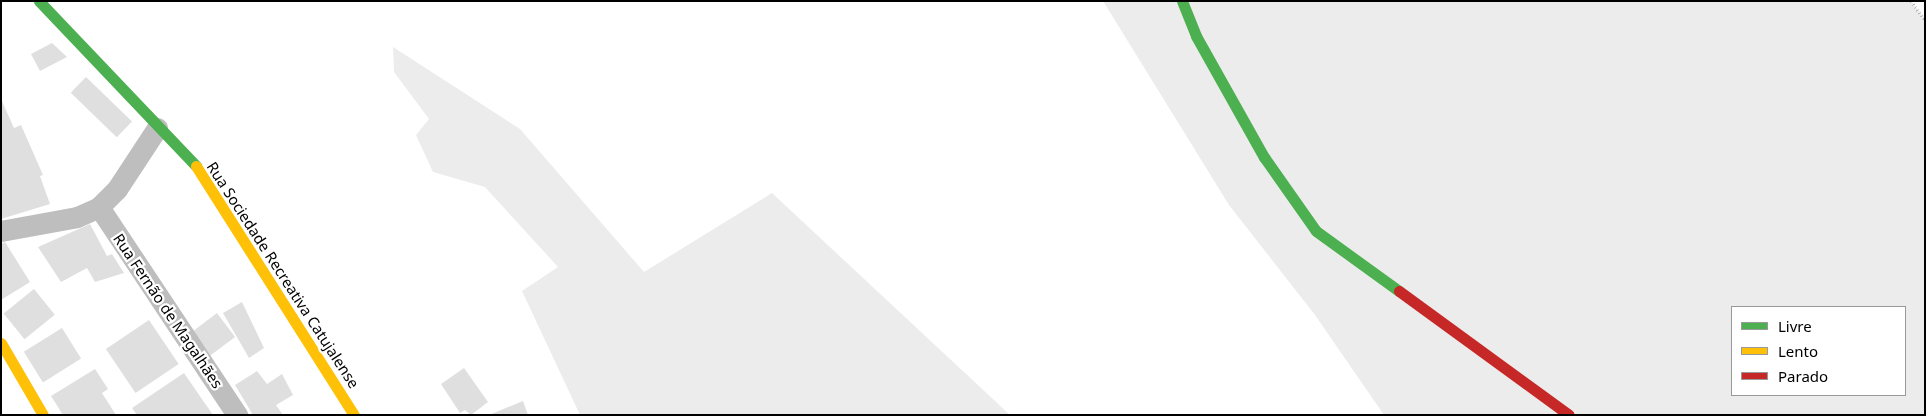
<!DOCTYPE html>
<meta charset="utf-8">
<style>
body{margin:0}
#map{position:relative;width:1926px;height:416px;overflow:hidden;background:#fff;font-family:"Noto Sans",sans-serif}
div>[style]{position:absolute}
.green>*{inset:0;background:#ececec}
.building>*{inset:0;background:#dfdfdf;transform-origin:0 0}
.path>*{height:3px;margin-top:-1.5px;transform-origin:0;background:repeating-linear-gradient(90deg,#b9b9b9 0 1px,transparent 0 3.5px)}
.street>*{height:21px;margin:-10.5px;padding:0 10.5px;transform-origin:10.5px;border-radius:10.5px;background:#bebebe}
.fast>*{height:11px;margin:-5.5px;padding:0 5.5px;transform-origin:5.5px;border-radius:5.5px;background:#4caf50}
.slow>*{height:11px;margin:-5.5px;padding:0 5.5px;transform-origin:5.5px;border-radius:5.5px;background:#ffc107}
.jam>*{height:11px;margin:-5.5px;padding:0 5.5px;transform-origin:5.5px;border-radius:5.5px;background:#c62828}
span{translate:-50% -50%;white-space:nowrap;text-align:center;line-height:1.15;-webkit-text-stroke:4.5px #fff;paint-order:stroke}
.street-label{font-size:15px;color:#000}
.frame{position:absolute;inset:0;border:2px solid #000;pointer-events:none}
.legend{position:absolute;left:1731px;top:306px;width:175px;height:90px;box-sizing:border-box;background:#fff;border:1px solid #999;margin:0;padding:6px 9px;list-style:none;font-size:15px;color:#000}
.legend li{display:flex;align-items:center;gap:10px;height:25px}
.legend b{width:25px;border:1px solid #999}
</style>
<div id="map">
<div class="green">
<i style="clip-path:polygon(evenodd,1103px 1px,1911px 1px,1925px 18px,1925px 415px,1384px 415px,1315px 315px,1229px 205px,1103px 1px,1732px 307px,1905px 307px,1905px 395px,1732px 395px,1732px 307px)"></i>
<i style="clip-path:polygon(393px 47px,520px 129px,644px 272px,772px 193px,1010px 415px,580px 415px,522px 291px,558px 267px,485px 187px,433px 172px,416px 135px,429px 119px,394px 72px)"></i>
</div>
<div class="building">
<i style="clip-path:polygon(52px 43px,67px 57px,40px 71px,31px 54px)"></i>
<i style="left:86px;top:77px;width:64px;height:22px;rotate:44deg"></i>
<i style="clip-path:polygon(1px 99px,14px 128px,21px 125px,43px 175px,40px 176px,50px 204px,1px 219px)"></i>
<i style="clip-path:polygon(90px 224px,107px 256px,112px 254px,124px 273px,95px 282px,87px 268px,61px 282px,38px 247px)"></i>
<i style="clip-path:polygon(5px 242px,30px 282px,1px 300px,1px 244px)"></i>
<i style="left:34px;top:289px;width:33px;height:39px;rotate:51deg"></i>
<i style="clip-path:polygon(242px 302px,264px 348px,249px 358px,223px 313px)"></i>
<i style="left:217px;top:313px;width:30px;height:31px;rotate:53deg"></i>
<i style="left:149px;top:320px;width:53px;height:52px;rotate:56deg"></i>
<i style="left:62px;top:328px;width:36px;height:45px;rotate:58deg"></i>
<i style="clip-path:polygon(464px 368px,488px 402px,471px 415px,465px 410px,460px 413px,441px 384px)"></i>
<i style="clip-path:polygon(95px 369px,108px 389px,102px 393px,116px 415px,63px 415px,51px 396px)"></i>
<i style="clip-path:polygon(257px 371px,267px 384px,282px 374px,293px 395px,276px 405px,283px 415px,253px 415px,235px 385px)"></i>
<i style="clip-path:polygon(184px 373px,213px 415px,137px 415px,132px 408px)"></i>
<i style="clip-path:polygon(523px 401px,528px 415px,489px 415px)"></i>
</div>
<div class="path">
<i style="left:1911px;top:1px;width:24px;rotate:54deg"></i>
</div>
<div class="street">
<i style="left:99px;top:207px;width:250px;rotate:56.4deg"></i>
<i style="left:1px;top:231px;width:77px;rotate:-10.4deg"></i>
<i style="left:77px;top:217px;width:24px;rotate:-24deg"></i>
<i style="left:99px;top:207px;width:25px;rotate:-45deg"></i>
<i style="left:117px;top:189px;width:73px;rotate:-56.7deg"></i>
</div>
<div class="fast">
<i style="left:39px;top:1px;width:228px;rotate:46.4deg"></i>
<i style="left:1182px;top:1px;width:38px;rotate:68deg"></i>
<i style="left:1196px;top:36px;width:139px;rotate:60.7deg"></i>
<i style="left:1264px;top:157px;width:90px;rotate:54.9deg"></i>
<i style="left:1316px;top:231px;width:102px;rotate:35.9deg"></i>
</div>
<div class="slow">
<i style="left:196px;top:166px;width:295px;rotate:57.6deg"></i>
<i style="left:1px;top:343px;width:83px;rotate:59.7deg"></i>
</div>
<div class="jam">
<i style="left:1399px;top:291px;width:210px;rotate:36.1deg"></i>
</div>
<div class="street-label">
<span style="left:283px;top:275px;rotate:57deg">Rua Sociedade Recreativa Catujalense</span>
<span style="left:168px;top:311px;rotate:56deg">Rua Fernão de Magalhães</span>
</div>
<div class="frame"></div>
<ul class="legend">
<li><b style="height:6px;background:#4caf50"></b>Livre</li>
<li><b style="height:6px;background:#ffc107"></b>Lento</li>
<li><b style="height:6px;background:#c62828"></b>Parado</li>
</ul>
</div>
